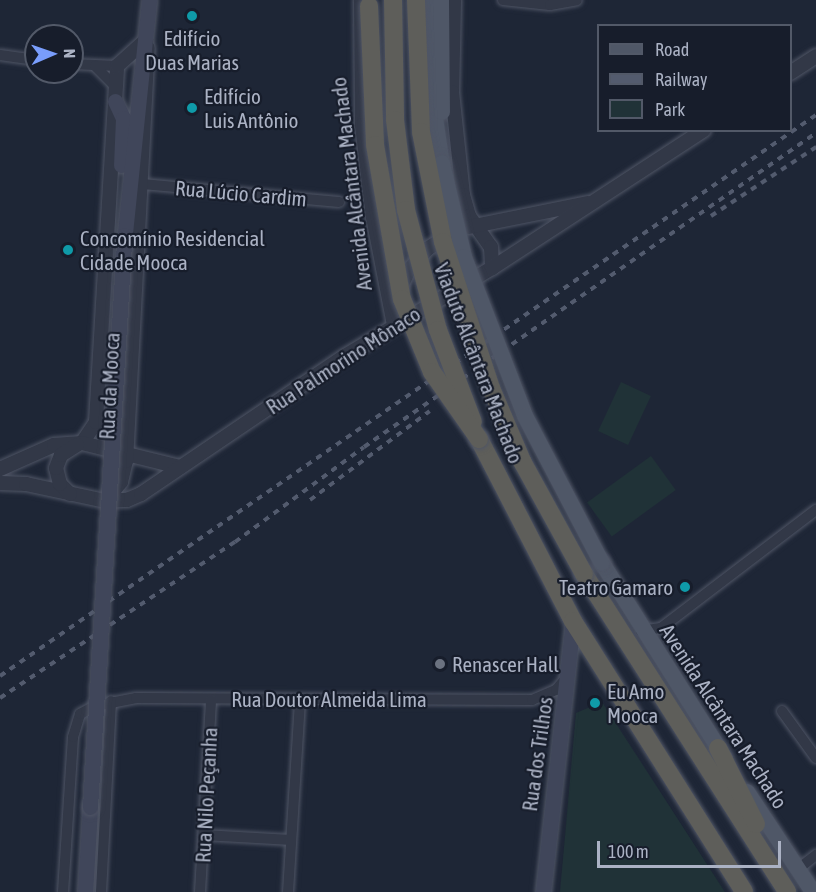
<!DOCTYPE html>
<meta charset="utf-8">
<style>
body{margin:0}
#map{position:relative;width:816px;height:892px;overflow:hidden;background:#1e2636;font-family:"Asap Condensed",sans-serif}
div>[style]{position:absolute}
.green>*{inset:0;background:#203237;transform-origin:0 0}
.roads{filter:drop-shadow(0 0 2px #4f5565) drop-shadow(0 0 2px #4f5565)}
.minor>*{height:10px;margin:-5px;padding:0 5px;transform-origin:5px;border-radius:5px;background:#323847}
.tertiary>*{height:14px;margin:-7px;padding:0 7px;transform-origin:7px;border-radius:7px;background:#323847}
.secondary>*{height:15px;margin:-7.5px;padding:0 7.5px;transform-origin:7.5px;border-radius:7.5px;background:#40465a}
.primary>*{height:16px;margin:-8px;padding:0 8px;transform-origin:8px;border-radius:8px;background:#4f5767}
.trunk>*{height:18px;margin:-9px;padding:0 9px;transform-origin:9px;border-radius:9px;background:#5e5e5a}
.rail>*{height:4px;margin-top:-2px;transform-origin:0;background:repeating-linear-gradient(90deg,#535b6e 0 6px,transparent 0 12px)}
.bridges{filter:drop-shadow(0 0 2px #4f5565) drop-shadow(0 0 2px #4f5565)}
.secondary-bridge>*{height:15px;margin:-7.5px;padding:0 7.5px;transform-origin:7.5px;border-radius:7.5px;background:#40465a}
.primary-bridge>*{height:16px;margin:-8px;padding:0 8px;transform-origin:8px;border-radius:8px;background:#4f5767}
.trunk-bridge>*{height:18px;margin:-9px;padding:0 9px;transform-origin:9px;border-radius:9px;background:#5e5e5a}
.dots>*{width:16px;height:16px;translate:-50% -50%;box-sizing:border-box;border:3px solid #171d2b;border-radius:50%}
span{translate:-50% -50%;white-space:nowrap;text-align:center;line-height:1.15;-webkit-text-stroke:4.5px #171d2b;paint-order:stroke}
.poi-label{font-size:21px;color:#abb2c4}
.left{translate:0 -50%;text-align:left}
.right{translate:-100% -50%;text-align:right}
.street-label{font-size:21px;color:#abb2c4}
.legend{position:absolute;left:597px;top:24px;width:195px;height:108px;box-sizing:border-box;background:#171d2b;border:2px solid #525968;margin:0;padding:8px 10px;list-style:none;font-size:18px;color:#abb2c4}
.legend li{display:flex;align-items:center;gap:12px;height:30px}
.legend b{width:30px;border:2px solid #525968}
.north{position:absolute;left:24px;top:24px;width:60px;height:60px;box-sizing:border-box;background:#171d2b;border:2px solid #525968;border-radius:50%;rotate:88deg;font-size:16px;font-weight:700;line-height:24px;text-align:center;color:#abb2c4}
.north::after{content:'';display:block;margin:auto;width:21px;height:27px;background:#799dfc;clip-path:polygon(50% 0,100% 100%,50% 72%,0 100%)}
.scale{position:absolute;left:597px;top:841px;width:184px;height:27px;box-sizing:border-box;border:3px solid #abb2c4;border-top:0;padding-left:8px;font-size:18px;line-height:21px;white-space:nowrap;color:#abb2c4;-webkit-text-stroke:4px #171d2b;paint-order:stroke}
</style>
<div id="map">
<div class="green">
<i style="left:621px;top:382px;width:33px;height:54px;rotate:25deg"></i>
<i style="left:651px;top:456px;width:42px;height:79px;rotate:54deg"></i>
<i style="clip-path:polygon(602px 702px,725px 892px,560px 892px,576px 713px)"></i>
</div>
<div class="roads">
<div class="minor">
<i style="left:503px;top:0;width:47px;rotate:6.1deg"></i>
<i style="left:550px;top:5px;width:27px;rotate:-10deg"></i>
<i style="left:0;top:55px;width:36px;rotate:8deg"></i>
<i style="left:72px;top:64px;width:45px;rotate:2.5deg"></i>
<i style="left:95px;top:66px;width:30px;rotate:45deg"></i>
<i style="left:142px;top:184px;width:198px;rotate:5.2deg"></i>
<i style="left:641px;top:631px;width:20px;rotate:-9deg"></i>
<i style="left:661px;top:628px;width:195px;rotate:-37.3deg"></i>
<i style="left:782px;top:711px;width:58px;rotate:54.1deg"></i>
<i style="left:204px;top:835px;width:87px;rotate:3.3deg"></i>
<i style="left:798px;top:869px;width:23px;rotate:-38deg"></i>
<i style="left:63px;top:892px;width:155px;rotate:-86.3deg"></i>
<i style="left:73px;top:737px;width:24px;rotate:-73deg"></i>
<i style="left:80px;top:714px;width:17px;rotate:-28deg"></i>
<i style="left:95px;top:706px;width:42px;rotate:-11deg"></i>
<i style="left:136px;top:698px;width:396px;rotate:0.3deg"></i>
<i style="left:532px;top:700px;width:26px;rotate:-23deg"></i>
<i style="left:556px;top:690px;width:16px;rotate:-50deg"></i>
<i style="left:101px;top:892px;width:191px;rotate:-87deg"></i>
<i style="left:200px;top:892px;width:193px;rotate:-86.7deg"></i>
<i style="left:288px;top:892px;width:193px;rotate:-86.4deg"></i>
</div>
<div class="tertiary">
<i style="left:361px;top:0;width:125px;rotate:89.5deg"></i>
<i style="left:362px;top:125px;width:93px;rotate:83.2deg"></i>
<i style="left:373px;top:217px;width:110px;rotate:79deg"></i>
<i style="left:454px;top:0;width:92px;rotate:91.2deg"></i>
<i style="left:452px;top:92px;width:104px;rotate:83.9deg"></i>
<i style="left:463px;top:195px;width:22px;rotate:74deg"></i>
<i style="left:469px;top:216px;width:38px;rotate:55deg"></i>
<i style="left:491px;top:247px;width:21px;rotate:87deg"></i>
<i style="left:790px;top:73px;width:31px;rotate:-33deg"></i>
<i style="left:469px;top:227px;width:121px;rotate:-11.4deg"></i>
<i style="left:399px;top:291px;width:23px;rotate:-65deg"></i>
<i style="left:409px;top:270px;width:28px;rotate:-49deg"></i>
<i style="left:427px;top:249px;width:26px;rotate:-32deg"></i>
<i style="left:82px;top:443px;width:25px;rotate:-56deg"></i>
<i style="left:96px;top:422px;width:357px;rotate:-86.6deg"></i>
<i style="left:117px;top:66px;width:39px;rotate:-42deg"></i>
<i style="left:0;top:469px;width:59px;rotate:-24deg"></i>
<i style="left:54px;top:445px;width:28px;rotate:-4deg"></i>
<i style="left:82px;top:443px;width:101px;rotate:13.8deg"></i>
<i style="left:0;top:483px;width:26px;rotate:2deg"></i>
<i style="left:26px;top:484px;width:81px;rotate:12.1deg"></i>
<i style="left:105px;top:501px;width:22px;rotate:-3deg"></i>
<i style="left:127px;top:500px;width:15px;rotate:-23deg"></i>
<i style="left:141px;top:494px;width:246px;rotate:-34.1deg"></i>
<i style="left:345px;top:356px;width:171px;rotate:-30.9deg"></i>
<i style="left:492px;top:268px;width:253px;rotate:-33.1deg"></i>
<i style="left:70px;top:494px;width:14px;rotate:-135deg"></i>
<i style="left:60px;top:484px;width:16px;rotate:-104deg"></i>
<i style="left:56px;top:468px;width:14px;rotate:-69deg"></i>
<i style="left:61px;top:455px;width:19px;rotate:-32deg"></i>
<i style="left:105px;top:501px;width:25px;rotate:-50deg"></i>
<i style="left:121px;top:482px;width:22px;rotate:-77deg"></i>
<i style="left:126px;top:461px;width:414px;rotate:-87deg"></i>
</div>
<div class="secondary">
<i style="left:115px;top:101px;width:19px;rotate:65deg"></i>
<i style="left:123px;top:118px;width:47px;rotate:92.4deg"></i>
<i style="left:124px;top:243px;width:244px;rotate:-84.1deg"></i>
<i style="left:85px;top:892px;width:85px;rotate:-86.6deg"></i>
<i style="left:543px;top:892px;width:273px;rotate:-83.7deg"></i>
</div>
<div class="primary">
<i style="left:429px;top:0;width:72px;rotate:90.8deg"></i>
<i style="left:428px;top:72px;width:92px;rotate:81.3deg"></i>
<i style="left:441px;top:0;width:112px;rotate:89.5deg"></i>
<i style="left:602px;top:563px;width:231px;rotate:57.8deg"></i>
<i style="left:747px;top:792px;width:120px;rotate:56.6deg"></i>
</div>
<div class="trunk">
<i style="left:479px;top:439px;width:205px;rotate:62.7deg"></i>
<i style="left:573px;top:621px;width:320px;rotate:57.7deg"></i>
<i style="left:584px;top:574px;width:377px;rotate:57.4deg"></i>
<i style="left:718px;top:748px;width:85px;rotate:63.4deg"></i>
</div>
</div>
<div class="rail">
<i style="left:711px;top:216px;width:126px;rotate:-33.3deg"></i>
<i style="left:310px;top:500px;width:149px;rotate:-36.6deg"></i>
<i style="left:0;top:676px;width:990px;rotate:-34.51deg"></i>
<i style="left:0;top:698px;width:282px;rotate:-33.6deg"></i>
<i style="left:235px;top:542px;width:160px;rotate:-36.4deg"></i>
<i style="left:364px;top:447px;width:550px;rotate:-34.79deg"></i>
</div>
<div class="bridges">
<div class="secondary-bridge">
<i style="left:90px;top:807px;width:565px;rotate:-86.55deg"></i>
</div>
<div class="primary-bridge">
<i style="left:442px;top:163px;width:97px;rotate:76.8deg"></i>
<i style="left:464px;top:257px;width:170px;rotate:69deg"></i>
<i style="left:525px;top:416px;width:166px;rotate:62.4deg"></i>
</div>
<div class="trunk-bridge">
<i style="left:393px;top:0;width:120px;rotate:89deg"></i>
<i style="left:395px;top:120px;width:91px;rotate:83deg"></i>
<i style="left:406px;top:210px;width:124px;rotate:75.1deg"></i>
<i style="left:438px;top:330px;width:98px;rotate:69.2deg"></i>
<i style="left:416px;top:0;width:132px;rotate:87.8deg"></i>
<i style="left:421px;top:132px;width:112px;rotate:78.7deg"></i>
<i style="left:443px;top:242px;width:154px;rotate:71.8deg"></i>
<i style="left:491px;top:388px;width:82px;rotate:66.9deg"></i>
<i style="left:523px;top:463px;width:127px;rotate:61.2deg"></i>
<i style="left:369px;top:6px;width:139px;rotate:87.5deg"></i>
<i style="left:375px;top:145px;width:156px;rotate:80.1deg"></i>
<i style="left:402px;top:299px;width:79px;rotate:67.7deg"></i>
<i style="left:432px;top:372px;width:82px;rotate:55deg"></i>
</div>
</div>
<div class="dots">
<i style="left:192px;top:16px;background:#0f9aa8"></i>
<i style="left:192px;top:108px;background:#0f9aa8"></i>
<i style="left:68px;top:250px;background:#0f9aa8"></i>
<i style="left:685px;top:587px;background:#0f9aa8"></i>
<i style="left:440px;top:664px;background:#6b7280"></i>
<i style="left:595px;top:703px;background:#0f9aa8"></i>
</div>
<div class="poi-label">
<span style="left:192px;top:50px">Edifício<br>Duas Marias</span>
<span class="left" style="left:204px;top:108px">Edifício<br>Luis Antônio</span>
<span class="left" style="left:80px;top:250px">Concomínio Residencial<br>Cidade Mooca</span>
<span class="right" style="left:673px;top:587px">Teatro Gamaro</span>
<span class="left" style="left:452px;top:664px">Renascer Hall</span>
<span class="left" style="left:607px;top:703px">Eu Amo<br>Mooca</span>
</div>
<div class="street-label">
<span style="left:351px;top:184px;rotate:-97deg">Avenida Alcântara Machado</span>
<span style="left:241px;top:193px;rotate:5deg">Rua Lúcio Cardim</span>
<span style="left:343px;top:360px;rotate:-33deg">Rua Palmorino Mônaco</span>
<span style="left:479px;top:363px;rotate:69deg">Viaduto Alcântara Machado</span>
<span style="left:109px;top:386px;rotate:-87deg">Rua da Mooca</span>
<span style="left:329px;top:699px">Rua Doutor Almeida Lima</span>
<span style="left:724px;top:716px;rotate:57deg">Avenida Alcântara Machado</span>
<span style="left:537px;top:754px;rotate:-82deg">Rua dos Trilhos</span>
<span style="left:206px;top:795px;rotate:-87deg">Rua Nilo Peçanha</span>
</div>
<ul class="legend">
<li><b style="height:8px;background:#4f5767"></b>Road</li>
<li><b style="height:8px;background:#535b6e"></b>Railway</li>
<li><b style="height:16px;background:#203237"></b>Park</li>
</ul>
<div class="north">N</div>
<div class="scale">100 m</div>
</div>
